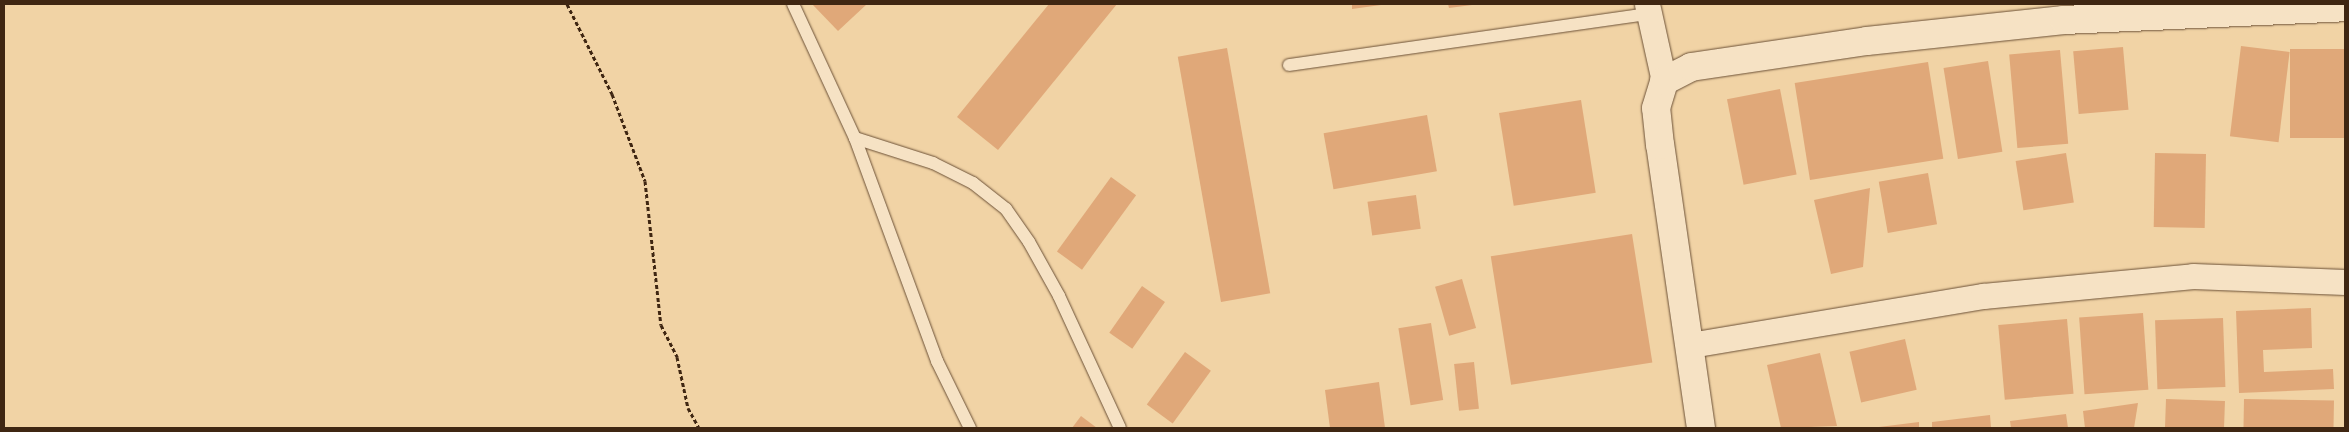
<!DOCTYPE html>
<style>
body{margin:0}
#map{position:relative;width:2349px;height:432px;overflow:hidden;background:#f1d3a5;font-family:"IM FELL Great Primer",serif}
div>[style]{position:absolute}
.building>*{inset:0;background:#e0a879;transform-origin:0 0}
.path>*{height:3px;margin-top:-1.5px;transform-origin:0;background:repeating-linear-gradient(90deg,#3f2612 0 4px,transparent 0 6.5px)}
.roads{filter:drop-shadow(0 0 1px #6c5137) drop-shadow(0 0 1px #6c5137)}
.lane>*{height:12px;margin:-6px;padding:0 6px;transform-origin:6px;border-radius:6px;background:#f6e2c4}
.street>*{height:25px;margin:-12.5px;padding:0 12.5px;transform-origin:12.5px;border-radius:12.5px;background:#f6e2c4}
.secondary>*{height:28px;margin:-14px;padding:0 14px;transform-origin:14px;border-radius:14px;background:#f6e2c4}
span{translate:-50% -50%;white-space:nowrap;text-align:center;line-height:1.15;-webkit-text-stroke:4.5px #f6e2c4;paint-order:stroke}
.frame{position:absolute;inset:0;border:5px solid #3f2612;pointer-events:none}
</style>
<div id="map">
<div class="building">
<i style="clip-path:polygon(812px 4px,867px 4px,838px 31px)"></i>
<i style="clip-path:polygon(1049px 4px,1117px 4px,998px 150px,957px 117px)"></i>
<i style="clip-path:polygon(1352px 4px,1381px 4px,1381px 5px,1352px 9px)"></i>
<i style="clip-path:polygon(1448px 4px,1472px 4px,1472px 5px,1449px 8px)"></i>
<i style="left:2241px;top:46px;width:49px;height:91px;rotate:7deg"></i>
<i style="left:2123px;top:47px;width:63px;height:50px;rotate:85deg"></i>
<i style="left:1227px;top:48px;width:249px;height:50px;rotate:80deg"></i>
<i style="left:2345px;top:49px;width:89px;height:55px;rotate:90deg"></i>
<i style="left:2060px;top:50px;width:94px;height:51px;rotate:85deg"></i>
<i style="left:1988px;top:61px;width:92px;height:45px;rotate:81deg"></i>
<i style="left:1928px;top:62px;width:98px;height:135px;rotate:81deg"></i>
<i style="left:1780px;top:89px;width:87px;height:54px;rotate:79deg"></i>
<i style="left:1581px;top:100px;width:94px;height:83px;rotate:81deg"></i>
<i style="left:1427px;top:115px;width:57px;height:105px;rotate:80deg"></i>
<i style="left:2066px;top:153px;width:50px;height:51px;rotate:81deg"></i>
<i style="left:2155px;top:153px;width:51px;height:74px;rotate:1deg"></i>
<i style="left:1928px;top:173px;width:52px;height:50px;rotate:80deg"></i>
<i style="left:1111px;top:177px;width:31px;height:92px;rotate:36deg"></i>
<i style="clip-path:polygon(1870px 188px,1863px 267px,1831px 274px,1814px 200px)"></i>
<i style="left:1416px;top:195px;width:34px;height:49px;rotate:82deg"></i>
<i style="left:1632px;top:234px;width:130px;height:143px;rotate:81deg"></i>
<i style="left:1462px;top:279px;width:51px;height:28px;rotate:74deg"></i>
<i style="left:1142px;top:286px;width:28px;height:57px;rotate:35deg"></i>
<i style="clip-path:polygon(2311px 308px,2312px 348px,2263px 350px,2264px 372px,2333px 369px,2334px 389px,2239px 393px,2236px 311px)"></i>
<i style="left:2143px;top:313px;width:77px;height:64px;rotate:86deg"></i>
<i style="left:2223px;top:318px;width:69px;height:68px;rotate:88deg"></i>
<i style="left:2067px;top:319px;width:75px;height:69px;rotate:85deg"></i>
<i style="left:1431px;top:323px;width:78px;height:33px;rotate:81deg"></i>
<i style="left:1905px;top:339px;width:52px;height:57px;rotate:77deg"></i>
<i style="left:1185px;top:352px;width:32px;height:65px;rotate:36deg"></i>
<i style="clip-path:polygon(1820px 353px,1837px 426px,1781px 428px,1767px 365px)"></i>
<i style="left:1474px;top:362px;width:47px;height:20px;rotate:84deg"></i>
<i style="clip-path:polygon(1379px 382px,1385px 428px,1330px 428px,1325px 390px)"></i>
<i style="left:2166px;top:399px;width:59px;height:29px;rotate:2deg"></i>
<i style="left:2244px;top:399px;width:90px;height:29px;rotate:1deg"></i>
<i style="clip-path:polygon(2138px 403px,2134px 428px,2085px 428px,2083px 411px)"></i>
<i style="clip-path:polygon(2066px 414px,2068px 428px,2011px 428px,2010px 421px)"></i>
<i style="clip-path:polygon(1990px 415px,1991px 428px,1932px 428px,1932px 422px)"></i>
<i style="clip-path:polygon(1081px 416px,1097px 428px,1072px 428px)"></i>
<i style="clip-path:polygon(1919px 422px,1919px 428px,1879px 428px,1879px 427px)"></i>
</div>
<div class="path">
<i style="left:567px;top:4px;width:101px;rotate:63.4deg"></i>
<i style="left:612px;top:94px;width:93px;rotate:69.2deg"></i>
<i style="left:645px;top:181px;width:145px;rotate:83.7deg"></i>
<i style="left:661px;top:325px;width:36px;rotate:63deg"></i>
<i style="left:677px;top:357px;width:52px;rotate:77.8deg"></i>
<i style="left:688px;top:408px;width:23px;rotate:61deg"></i>
</div>
<div class="roads">
<div class="lane">
<i style="left:793px;top:4px;width:148px;rotate:65.2deg"></i>
<i style="left:855px;top:138px;width:238px;rotate:69.8deg"></i>
<i style="left:937px;top:361px;width:75px;rotate:63.8deg"></i>
<i style="left:1289px;top:65px;width:364px;rotate:-8.1deg"></i>
<i style="left:855px;top:138px;width:82px;rotate:17.8deg"></i>
<i style="left:933px;top:163px;width:45px;rotate:26.6deg"></i>
<i style="left:973px;top:183px;width:42px;rotate:38.2deg"></i>
<i style="left:1006px;top:209px;width:40px;rotate:55.1deg"></i>
<i style="left:1029px;top:242px;width:62px;rotate:60.9deg"></i>
<i style="left:1059px;top:296px;width:145px;rotate:65.2deg"></i>
</div>
<div class="street">
<i style="left:1647px;top:4px;width:79px;rotate:77.6deg"></i>
<i style="left:1690px;top:345px;width:297px;rotate:-9.5deg"></i>
<i style="left:1983px;top:296px;width:211px;rotate:-5.4deg"></i>
<i style="left:2193px;top:276px;width:152px;rotate:2.3deg"></i>
</div>
<div class="secondary">
<i style="left:1701px;top:428px;width:286px;rotate:-98.2deg"></i>
<i style="left:1660px;top:145px;width:37px;rotate:-96deg"></i>
<i style="left:1656px;top:108px;width:28px;rotate:-73deg"></i>
<i style="left:1664px;top:81px;width:30px;rotate:-27deg"></i>
<i style="left:1691px;top:67px;width:178px;rotate:-8.4deg"></i>
<i style="left:1867px;top:41px;width:198px;rotate:-6.1deg"></i>
<i style="left:2064px;top:20px;width:281px;rotate:-2.6deg"></i>
</div>
</div>
<div class="frame"></div>
</div>
